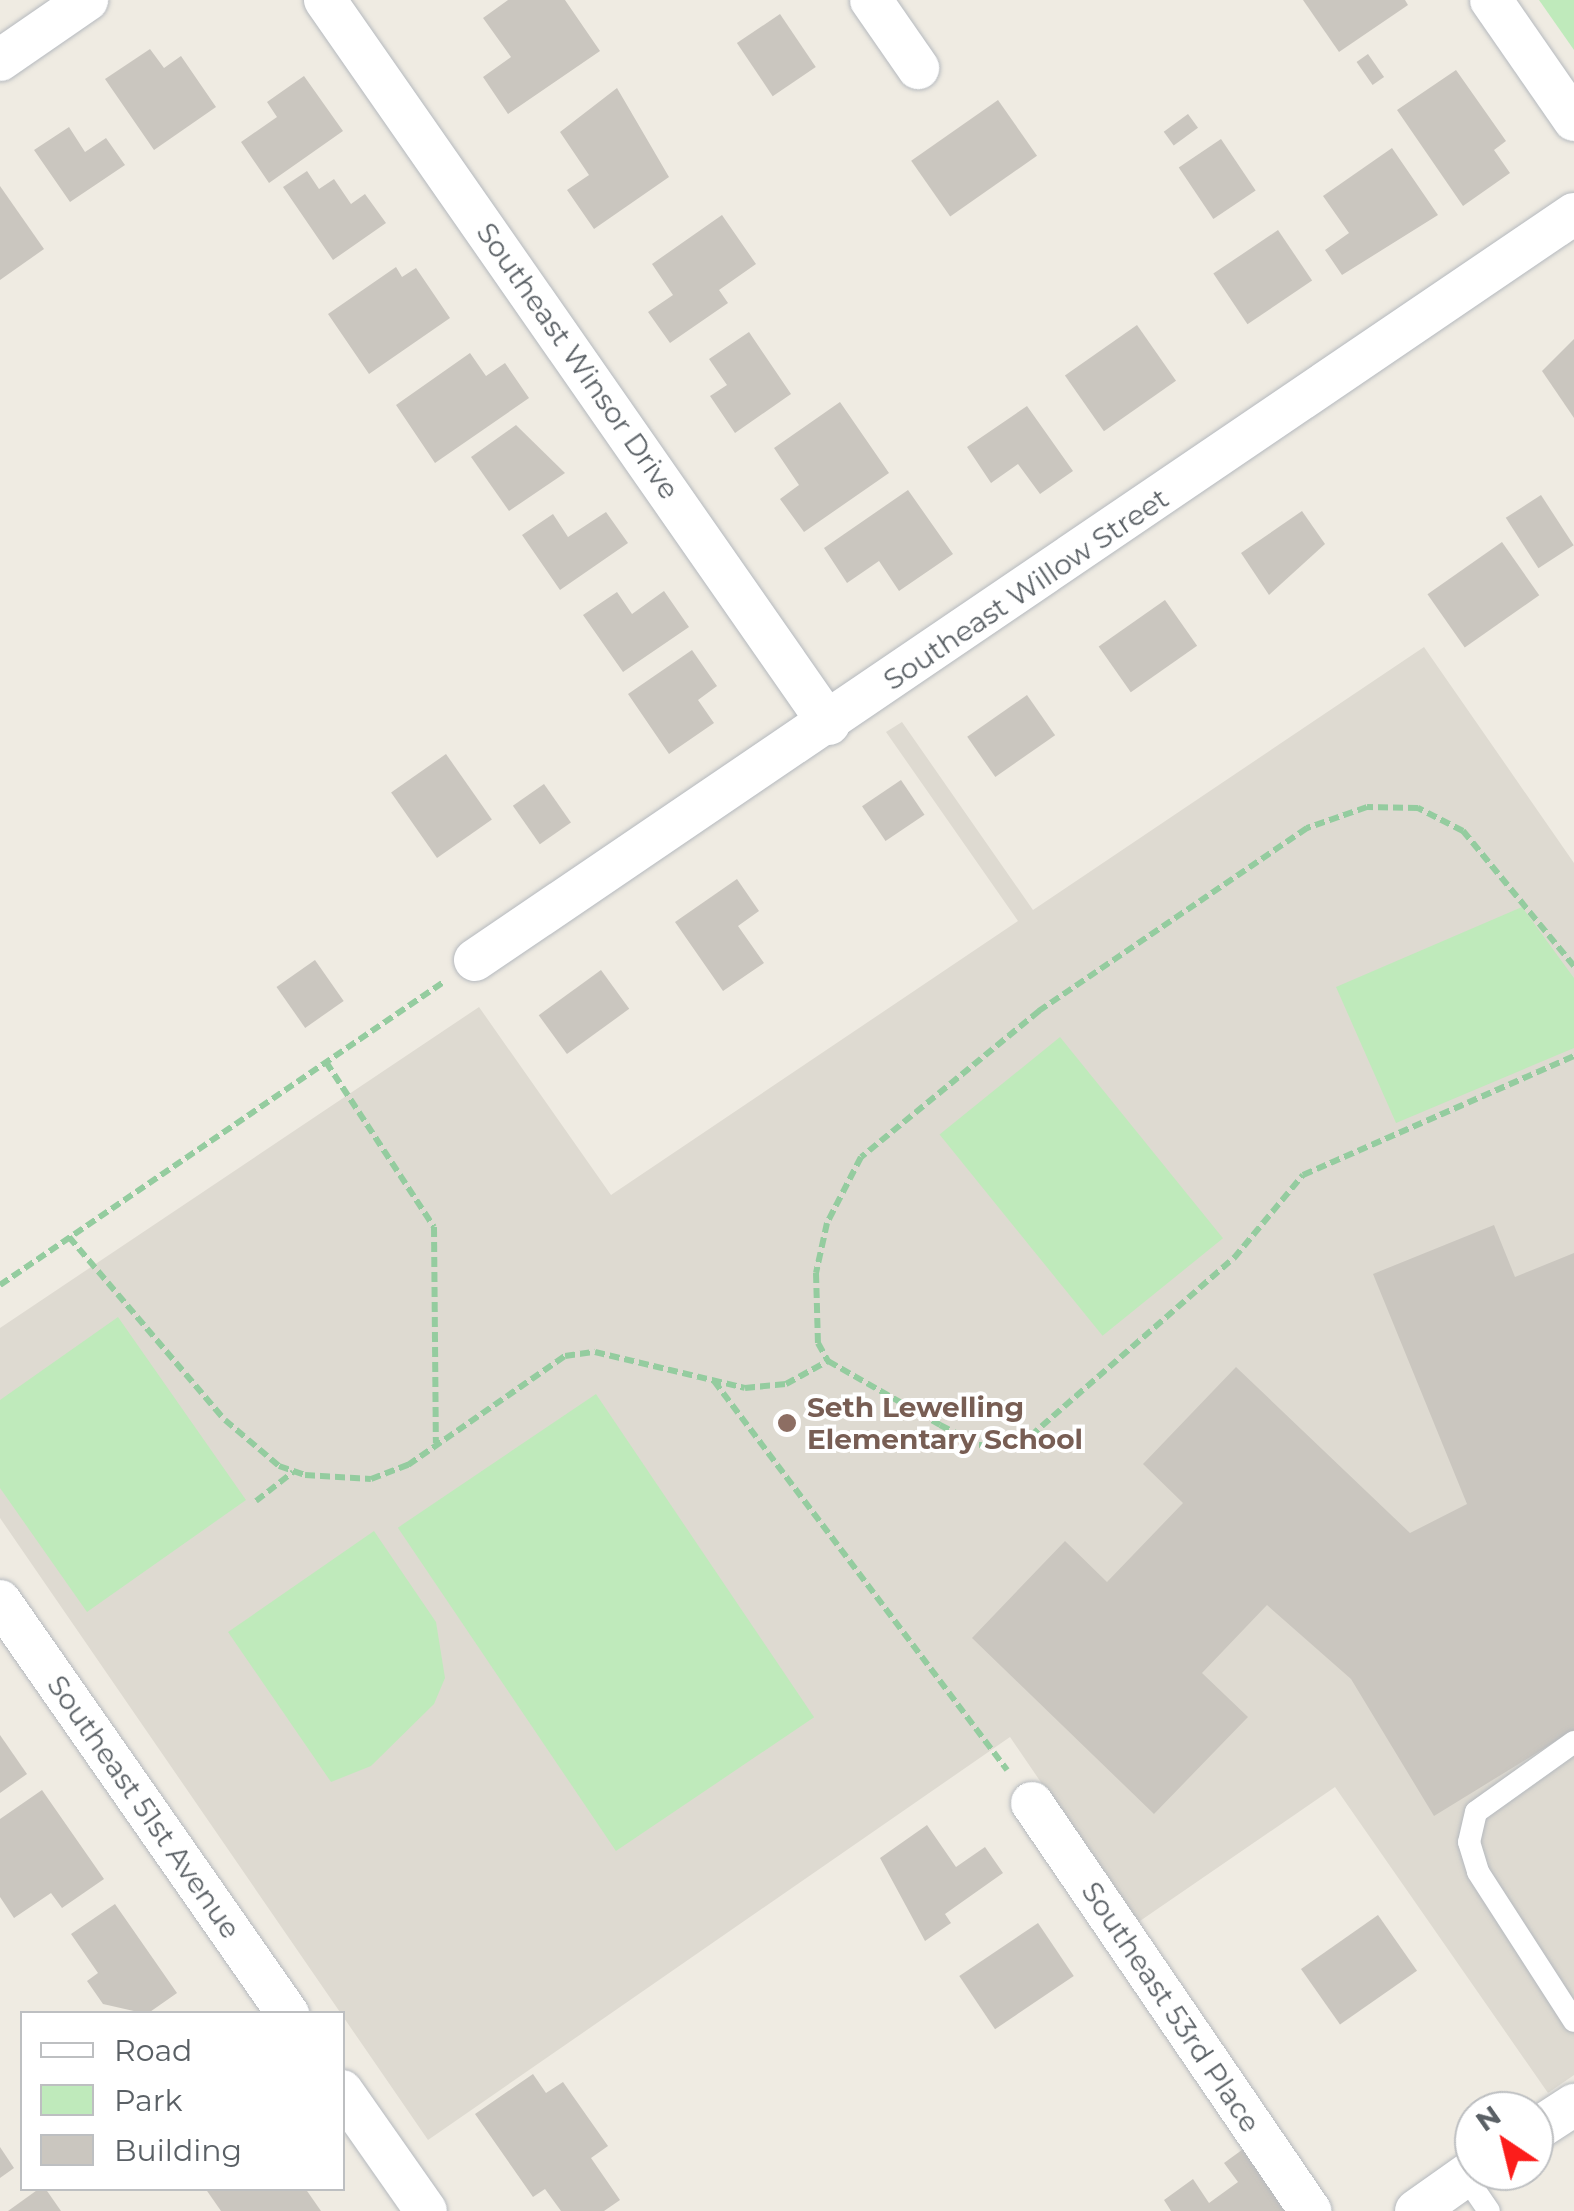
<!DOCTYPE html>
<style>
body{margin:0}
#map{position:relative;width:1574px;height:2211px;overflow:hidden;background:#efebe2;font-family:Montserrat,sans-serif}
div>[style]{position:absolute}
.education>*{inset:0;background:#dedad1}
.green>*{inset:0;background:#bfeabb;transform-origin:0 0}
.building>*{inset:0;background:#cac6bf;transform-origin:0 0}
.path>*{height:6px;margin-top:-3px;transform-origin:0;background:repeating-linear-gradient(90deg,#94cc9f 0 10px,transparent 0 15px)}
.roads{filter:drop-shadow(0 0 2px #b5b9be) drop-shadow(0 0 2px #b5b9be)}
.service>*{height:22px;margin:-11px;padding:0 11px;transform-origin:11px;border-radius:11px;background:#fff}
.minor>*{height:42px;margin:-21px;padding:0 21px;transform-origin:21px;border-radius:21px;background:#fff}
.dots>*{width:28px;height:28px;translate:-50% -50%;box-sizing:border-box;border:5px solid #fff;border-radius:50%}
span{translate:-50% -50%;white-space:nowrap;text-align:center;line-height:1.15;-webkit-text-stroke:8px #fff;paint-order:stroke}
.street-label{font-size:28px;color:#5a6065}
.education-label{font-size:28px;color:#785e54;font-weight:700}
.left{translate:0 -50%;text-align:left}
.legend{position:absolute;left:20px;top:2011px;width:325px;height:180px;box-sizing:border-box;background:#fff;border:2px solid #bdbfc1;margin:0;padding:12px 18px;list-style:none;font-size:30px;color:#5a6065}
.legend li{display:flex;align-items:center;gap:20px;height:50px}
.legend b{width:50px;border:2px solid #bdbfc1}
.north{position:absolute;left:1454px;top:2091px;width:100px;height:100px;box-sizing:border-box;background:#fff;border:2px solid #bdbfc1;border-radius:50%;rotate:325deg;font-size:28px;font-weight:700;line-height:40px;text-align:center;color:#5a6065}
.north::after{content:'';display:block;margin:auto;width:35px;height:45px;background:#fc1d1b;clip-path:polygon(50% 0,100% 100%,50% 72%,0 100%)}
</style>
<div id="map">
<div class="education">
<i style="clip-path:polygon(1424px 647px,1574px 863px,1574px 2075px,1548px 2093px,1335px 1787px,1137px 1923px,1010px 1737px,428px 2140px,0 1518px,0 1328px,479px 1007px,611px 1195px,1018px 921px,886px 732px,902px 722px,1033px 910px)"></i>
</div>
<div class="green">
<i style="clip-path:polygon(1539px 0,1574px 0,1574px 50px)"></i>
<i style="clip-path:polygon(1522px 907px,1574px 978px,1574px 1048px,1396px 1123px,1336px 987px)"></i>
<i style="left:1060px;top:1037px;width:259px;height:155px;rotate:51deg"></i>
<i style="clip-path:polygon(118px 1317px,246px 1500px,87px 1612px,0 1488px,0 1400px)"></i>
<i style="left:596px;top:1394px;width:390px;height:239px;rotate:56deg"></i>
<i style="clip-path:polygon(374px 1531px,436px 1622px,445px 1678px,434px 1704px,371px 1766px,331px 1782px,228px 1632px)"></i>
</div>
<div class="building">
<i style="clip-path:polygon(508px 0,565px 0,600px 51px,508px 114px,483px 77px,511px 57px,483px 18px)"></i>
<i style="clip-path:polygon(1303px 0,1405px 0,1408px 5px,1339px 52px)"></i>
<i style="left:780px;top:14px;width:64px;height:52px;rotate:56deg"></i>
<i style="clip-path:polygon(150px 49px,164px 68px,181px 56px,216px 107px,154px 150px,105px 79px)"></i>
<i style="left:1368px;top:54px;width:28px;height:14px;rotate:55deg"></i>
<i style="clip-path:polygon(1456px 70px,1506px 141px,1494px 150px,1510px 173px,1463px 206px,1397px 110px)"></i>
<i style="clip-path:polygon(304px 76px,343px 131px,269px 183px,241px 142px,277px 117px,267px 102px)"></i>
<i style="clip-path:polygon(617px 88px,669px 177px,594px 229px,567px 190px,589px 175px,560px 132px)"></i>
<i style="left:998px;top:100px;width:68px;height:106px;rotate:55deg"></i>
<i style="left:1188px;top:114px;width:17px;height:30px;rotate:54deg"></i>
<i style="clip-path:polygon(69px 127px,85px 152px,106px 138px,125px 165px,70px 202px,34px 150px)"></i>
<i style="left:1221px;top:139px;width:62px;height:51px;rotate:56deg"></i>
<i style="clip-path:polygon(1392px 148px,1438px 215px,1342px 275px,1325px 250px,1349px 233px,1323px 196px)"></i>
<i style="clip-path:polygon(307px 171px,319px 189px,334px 179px,351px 204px,365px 194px,386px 223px,333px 260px,283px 187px)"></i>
<i style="clip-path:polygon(0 186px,44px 249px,0 280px)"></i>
<i style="clip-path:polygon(722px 215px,756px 264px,719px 290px,728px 303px,670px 343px,648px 312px,673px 295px,652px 264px)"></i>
<i style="left:1278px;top:230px;width:61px;height:78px;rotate:56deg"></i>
<i style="clip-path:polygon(396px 267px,402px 277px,416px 268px,450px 318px,369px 374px,328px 314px)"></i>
<i style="left:1137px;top:325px;width:68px;height:88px;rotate:55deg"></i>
<i style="clip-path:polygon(749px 332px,791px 394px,735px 433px,710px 396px,727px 385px,709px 359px)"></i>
<i style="clip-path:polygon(1574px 339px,1574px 418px,1542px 371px)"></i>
<i style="clip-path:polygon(470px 353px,486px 376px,505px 363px,529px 398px,435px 463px,396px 405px)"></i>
<i style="clip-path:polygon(840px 402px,889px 473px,804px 532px,780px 499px,799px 485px,774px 448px)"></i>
<i style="clip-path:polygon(1027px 406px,1073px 471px,1040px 494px,1018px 464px,991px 483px,967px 447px)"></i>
<i style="clip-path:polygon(516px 425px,565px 473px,509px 511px,471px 457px)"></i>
<i style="clip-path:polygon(908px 490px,953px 554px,899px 591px,879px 561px,847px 583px,824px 548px)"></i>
<i style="left:1541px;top:495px;width:60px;height:42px;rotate:57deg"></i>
<i style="clip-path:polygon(1302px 511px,1325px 544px,1269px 595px,1241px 553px)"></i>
<i style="clip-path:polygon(606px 512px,628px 543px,560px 590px,522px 535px,553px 514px,568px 537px)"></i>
<i style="left:1502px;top:542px;width:65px;height:91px;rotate:55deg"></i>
<i style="clip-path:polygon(664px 591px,689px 627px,623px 672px,583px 615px,617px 592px,632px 614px)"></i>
<i style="left:1165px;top:600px;width:56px;height:81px;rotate:55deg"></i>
<i style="clip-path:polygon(692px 650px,717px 686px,698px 700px,714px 723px,669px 754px,628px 694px)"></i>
<i style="left:1027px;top:695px;width:49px;height:73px;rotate:55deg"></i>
<i style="left:446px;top:754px;width:80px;height:67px;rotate:55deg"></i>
<i style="left:901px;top:780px;width:42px;height:47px;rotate:56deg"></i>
<i style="left:544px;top:784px;width:47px;height:38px;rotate:55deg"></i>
<i style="clip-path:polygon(737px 879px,759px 911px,738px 926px,764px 963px,723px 991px,675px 922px)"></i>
<i style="left:315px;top:960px;width:50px;height:47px;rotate:55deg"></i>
<i style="left:601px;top:970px;width:48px;height:77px;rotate:54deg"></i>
<i style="clip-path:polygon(1494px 1225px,1515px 1277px,1574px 1253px,1574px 1730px,1434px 1816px,1351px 1679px,1267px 1605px,1202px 1673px,1248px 1717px,1154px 1814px,972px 1638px,1065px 1541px,1107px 1582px,1183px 1503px,1143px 1464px,1236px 1367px,1410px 1533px,1467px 1504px,1373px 1274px)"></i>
<i style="clip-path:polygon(0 1735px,27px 1774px,0 1793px)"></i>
<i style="clip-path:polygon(42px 1790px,104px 1879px,62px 1908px,51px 1893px,14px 1918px,0 1897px,0 1819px)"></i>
<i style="clip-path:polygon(927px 1825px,956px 1867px,985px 1847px,1003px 1873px,945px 1914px,951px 1923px,925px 1941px,880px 1858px)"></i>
<i style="clip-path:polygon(115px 1904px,177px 1993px,147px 2014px,103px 2004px,87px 1981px,98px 1973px,71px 1934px)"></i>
<i style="left:1378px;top:1915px;width:68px;height:94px;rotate:55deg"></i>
<i style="left:1038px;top:1923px;width:64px;height:95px;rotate:56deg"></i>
<i style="clip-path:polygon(533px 2074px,546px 2093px,563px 2082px,608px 2146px,591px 2158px,620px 2200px,604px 2211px,561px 2211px,545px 2189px,533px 2197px,475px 2114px)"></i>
<i style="clip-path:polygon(0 2147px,14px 2168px,0 2178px)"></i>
<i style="clip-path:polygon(1246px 2147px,1291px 2211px,1171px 2211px,1164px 2200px,1193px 2179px,1209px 2203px,1238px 2182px,1224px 2163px)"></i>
<i style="clip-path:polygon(45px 2188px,61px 2211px,8px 2211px,40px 2188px)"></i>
<i style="clip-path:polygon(205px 2188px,305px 2188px,321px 2211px,221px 2211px)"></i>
</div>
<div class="path">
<i style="left:1574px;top:966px;width:175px;rotate:-129.4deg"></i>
<i style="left:1463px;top:831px;width:51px;rotate:-152.9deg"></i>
<i style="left:1418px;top:808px;width:51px;rotate:-178.9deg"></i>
<i style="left:1367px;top:807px;width:64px;rotate:160.7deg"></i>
<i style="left:1307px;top:828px;width:325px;rotate:145.7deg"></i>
<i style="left:1039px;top:1011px;width:230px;rotate:140.6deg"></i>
<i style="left:861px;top:1157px;width:74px;rotate:117.3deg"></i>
<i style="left:827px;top:1223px;width:51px;rotate:102.4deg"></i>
<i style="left:816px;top:1273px;width:70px;rotate:88.4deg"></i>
<i style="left:818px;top:1343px;width:21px;rotate:61deg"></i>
<i style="left:828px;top:1361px;width:129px;rotate:29.7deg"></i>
<i style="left:940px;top:1425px;width:44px;rotate:27.1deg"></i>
<i style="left:979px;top:1445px;width:40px;rotate:1.4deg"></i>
<i style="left:1019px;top:1446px;width:286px;rotate:-41.2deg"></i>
<i style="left:1234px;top:1258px;width:108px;rotate:-50.3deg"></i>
<i style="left:1303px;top:1175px;width:296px;rotate:-23.7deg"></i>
<i style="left:326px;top:1062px;width:197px;rotate:56.8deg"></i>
<i style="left:434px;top:1227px;width:216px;rotate:89.5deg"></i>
<i style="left:69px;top:1237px;width:240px;rotate:49.6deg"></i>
<i style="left:225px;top:1420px;width:71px;rotate:40.4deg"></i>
<i style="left:279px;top:1466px;width:28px;rotate:19deg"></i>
<i style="left:305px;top:1475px;width:66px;rotate:3.5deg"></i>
<i style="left:371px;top:1479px;width:40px;rotate:-21deg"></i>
<i style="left:408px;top:1465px;width:191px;rotate:-34.8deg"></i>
<i style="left:565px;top:1356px;width:30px;rotate:-8deg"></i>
<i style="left:595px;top:1352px;width:154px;rotate:13.5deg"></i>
<i style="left:745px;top:1388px;width:41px;rotate:-5.6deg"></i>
<i style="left:786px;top:1384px;width:48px;rotate:-28.7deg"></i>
<i style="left:0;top:1285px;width:539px;rotate:-34.34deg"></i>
<i style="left:714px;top:1381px;width:487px;rotate:53deg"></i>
<i style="left:256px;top:1501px;width:47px;rotate:-38.1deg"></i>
</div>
<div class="roads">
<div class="service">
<i style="left:1574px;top:1742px;width:120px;rotate:144.5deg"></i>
<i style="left:1476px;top:1812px;width:31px;rotate:103deg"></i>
<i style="left:1469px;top:1842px;width:31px;rotate:73deg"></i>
<i style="left:1478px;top:1872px;width:177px;rotate:57.2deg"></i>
<i style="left:1465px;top:2176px;width:42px;rotate:55.6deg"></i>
</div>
<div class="minor">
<i style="left:325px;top:0;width:882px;rotate:55.16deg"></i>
<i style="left:871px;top:0;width:83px;rotate:55.3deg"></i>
<i style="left:1491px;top:0;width:146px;rotate:55.3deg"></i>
<i style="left:0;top:60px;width:106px;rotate:-34.6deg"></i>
<i style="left:475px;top:960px;width:1328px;rotate:-34.17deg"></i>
<i style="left:0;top:1601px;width:504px;rotate:55.11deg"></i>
<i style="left:1032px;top:1803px;width:494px;rotate:55.7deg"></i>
<i style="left:342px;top:2091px;width:146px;rotate:55deg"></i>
<i style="left:1534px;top:2131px;width:48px;rotate:-33deg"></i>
<i style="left:1416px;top:2211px;width:71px;rotate:-35.3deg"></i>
</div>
</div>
<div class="dots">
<i style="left:787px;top:1423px;background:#8d6e63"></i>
</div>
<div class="street-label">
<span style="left:578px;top:361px;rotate:55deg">Southeast Winsor Drive</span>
<span style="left:1026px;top:589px;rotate:-34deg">Southeast Willow Street</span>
<span style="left:144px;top:1807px;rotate:55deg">Southeast 51st Avenue</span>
<span style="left:1171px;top:2007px;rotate:56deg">Southeast 53rd Place</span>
</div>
<div class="education-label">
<span class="left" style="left:807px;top:1423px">Seth Lewelling<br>Elementary School</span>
</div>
<ul class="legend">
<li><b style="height:12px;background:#fff"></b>Road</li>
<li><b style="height:28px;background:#bfeabb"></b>Park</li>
<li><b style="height:28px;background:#cac6bf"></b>Building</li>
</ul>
<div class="north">N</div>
</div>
